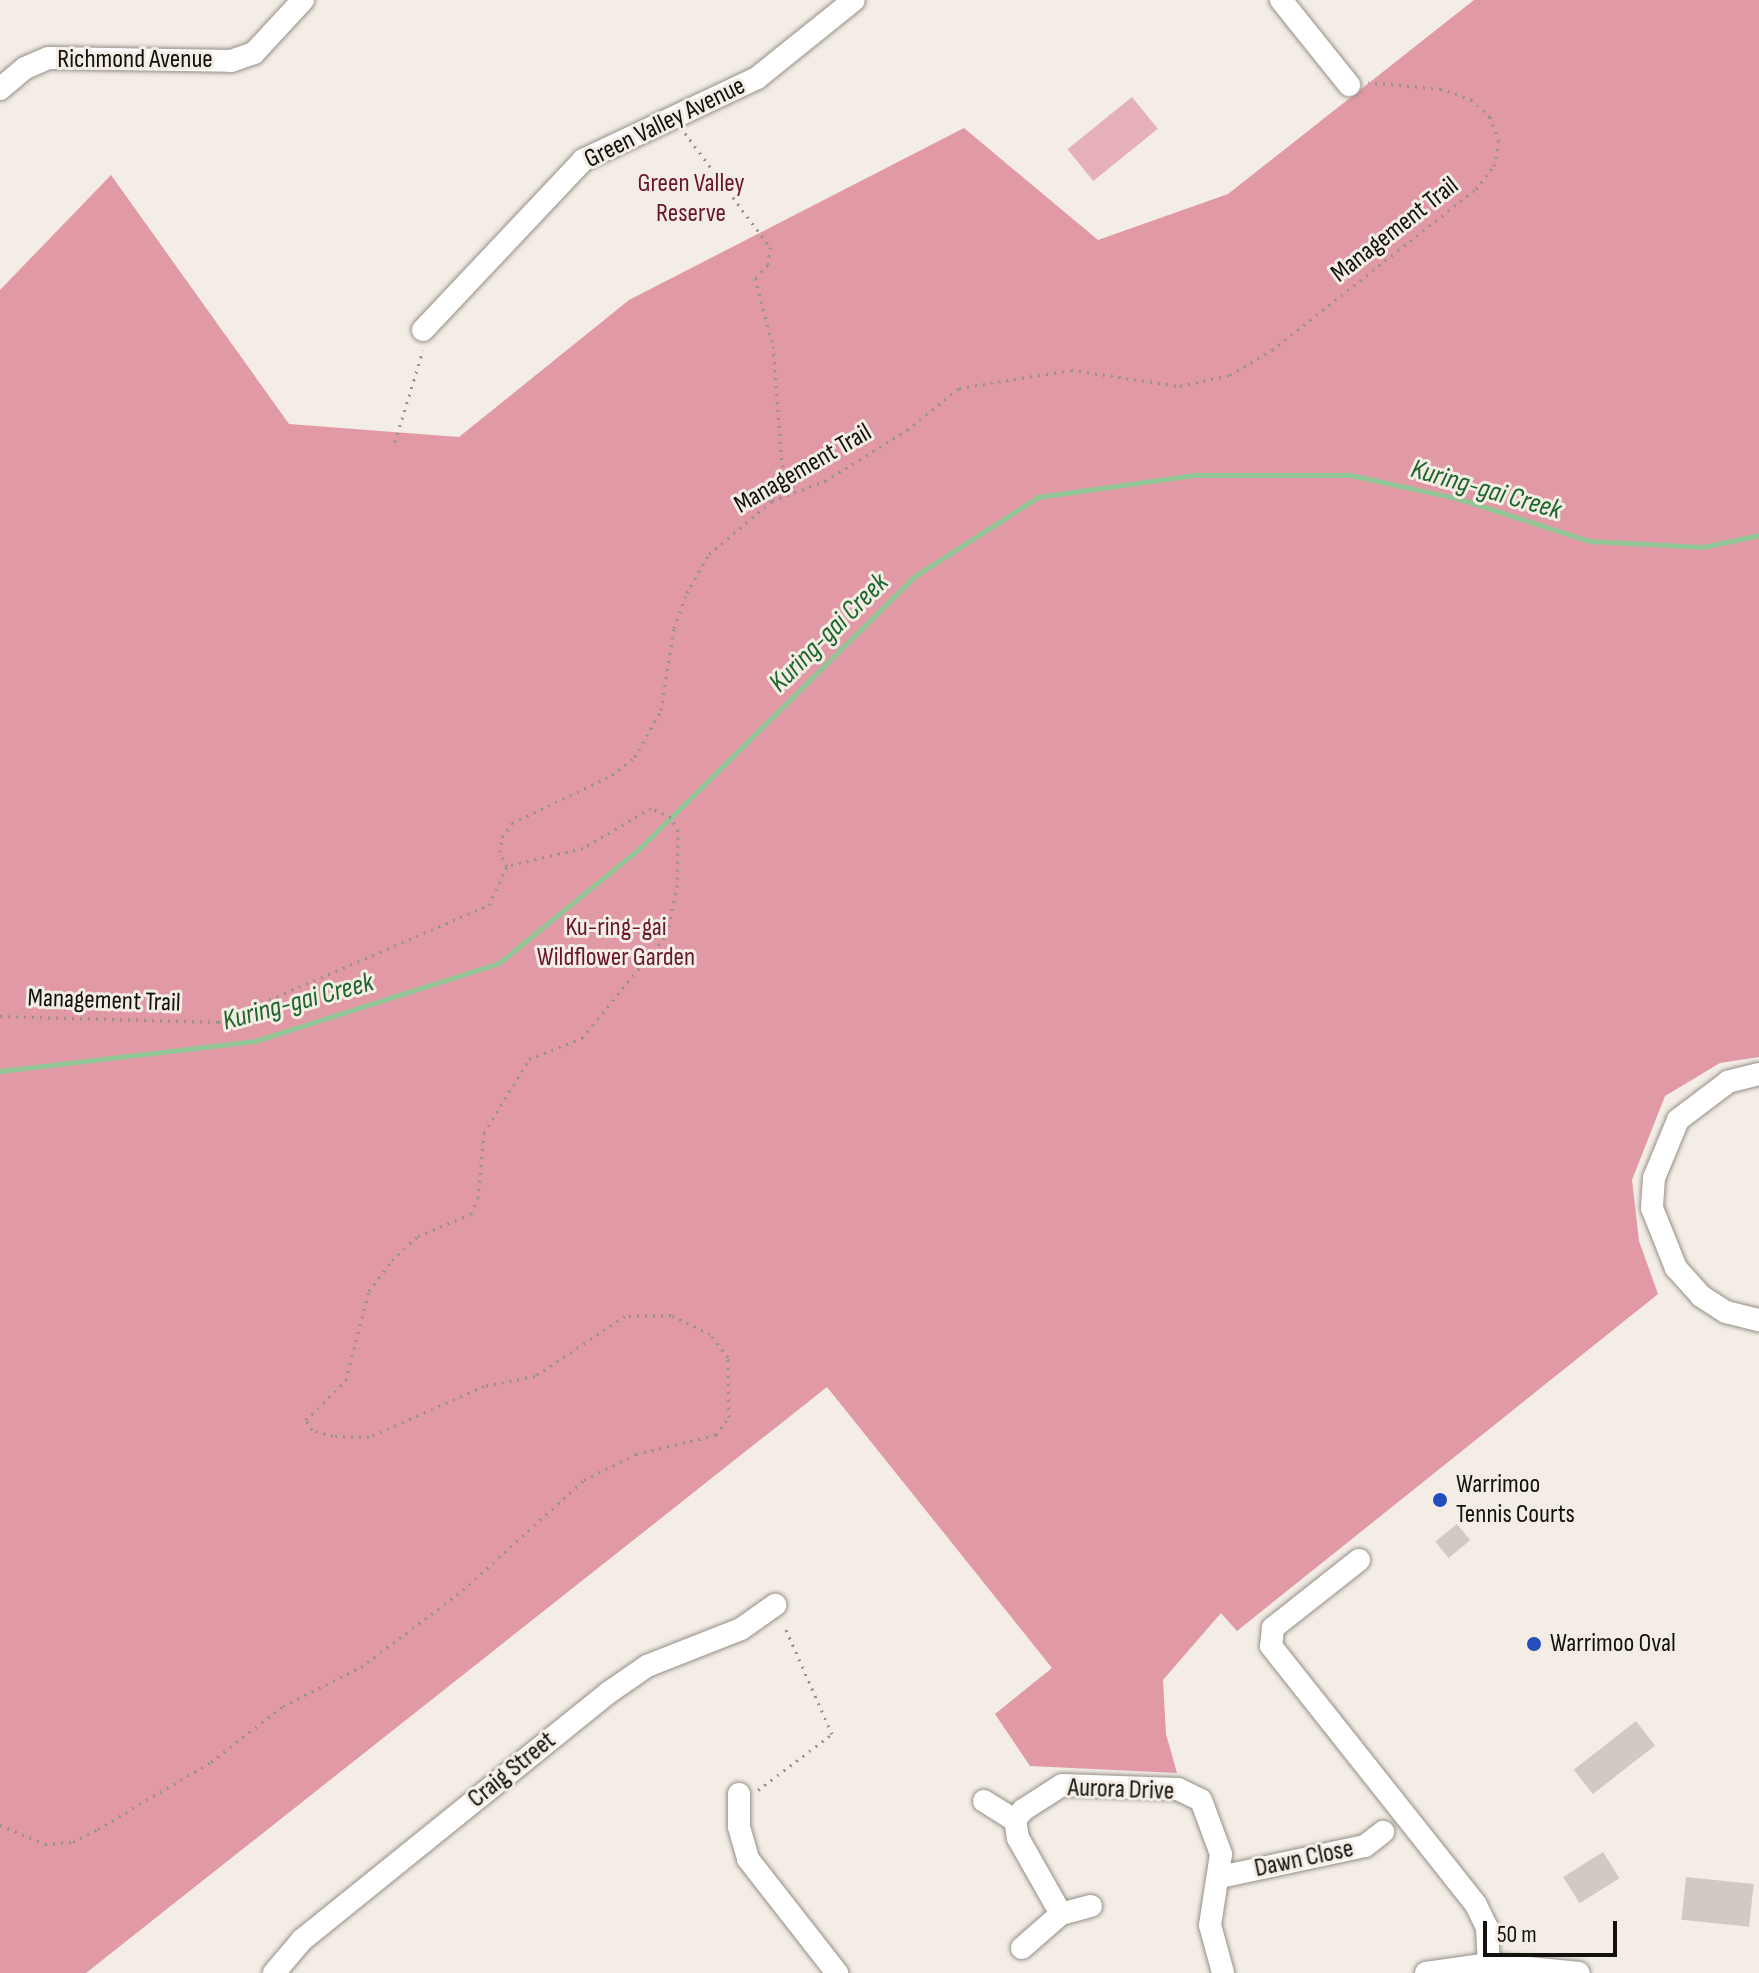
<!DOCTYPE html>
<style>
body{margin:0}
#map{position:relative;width:1759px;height:1973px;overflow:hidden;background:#f3ede5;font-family:"Sofia Sans Condensed",sans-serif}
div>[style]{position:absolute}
.green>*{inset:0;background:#e5b0b8;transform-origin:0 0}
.forest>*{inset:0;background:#e199a5}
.stream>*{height:5px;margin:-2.5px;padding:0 2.5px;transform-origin:2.5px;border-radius:2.5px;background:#92c595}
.building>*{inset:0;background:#d2c8c4;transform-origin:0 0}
.path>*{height:3px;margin-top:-1.5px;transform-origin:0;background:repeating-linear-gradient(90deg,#96928c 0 2px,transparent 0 8px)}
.roads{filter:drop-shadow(0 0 2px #948f87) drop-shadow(0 0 2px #948f87)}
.minor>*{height:22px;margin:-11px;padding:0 11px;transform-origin:11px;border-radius:11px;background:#fff}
.dots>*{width:22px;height:22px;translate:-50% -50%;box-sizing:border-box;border:4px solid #f3ede5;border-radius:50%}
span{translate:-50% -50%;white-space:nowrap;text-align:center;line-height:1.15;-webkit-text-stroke:6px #f3ede5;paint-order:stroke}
.street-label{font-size:26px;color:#12110e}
.park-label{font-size:26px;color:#68152e}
.poi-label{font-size:26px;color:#12110e}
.left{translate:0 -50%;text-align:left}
.water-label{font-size:28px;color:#1c662a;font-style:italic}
.scale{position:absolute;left:1483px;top:1921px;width:134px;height:36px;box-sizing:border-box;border:4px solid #12110e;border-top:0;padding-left:10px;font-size:24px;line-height:28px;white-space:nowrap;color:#12110e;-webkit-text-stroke:6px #f3ede5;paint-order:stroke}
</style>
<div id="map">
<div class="green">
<i style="left:1132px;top:97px;width:41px;height:83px;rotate:51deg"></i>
</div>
<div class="forest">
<i style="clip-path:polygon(1474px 0,1759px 0,1759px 1057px,1720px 1063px,1665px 1096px,1632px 1180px,1639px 1241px,1658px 1294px,1237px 1631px,1221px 1613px,1163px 1680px,1166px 1734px,1177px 1773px,1030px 1766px,995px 1714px,1052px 1668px,827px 1387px,86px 1973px,0 1973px,0 290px,111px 175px,289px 424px,459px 437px,629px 300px,964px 128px,1098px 240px,1228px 194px)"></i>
</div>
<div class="stream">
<i style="left:0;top:1071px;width:257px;rotate:-6.7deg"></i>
<i style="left:255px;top:1041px;width:256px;rotate:-17.7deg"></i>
<i style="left:499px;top:963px;width:181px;rotate:-39.2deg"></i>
<i style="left:639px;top:849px;width:388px;rotate:-44.7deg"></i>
<i style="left:915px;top:576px;width:146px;rotate:-32.7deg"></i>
<i style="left:1038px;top:497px;width:158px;rotate:-8deg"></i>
<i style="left:1194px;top:475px;width:156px"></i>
<i style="left:1350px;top:475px;width:113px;rotate:12.3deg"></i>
<i style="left:1460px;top:499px;width:136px;rotate:18deg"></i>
<i style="left:1589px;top:541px;width:114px;rotate:3deg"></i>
<i style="left:1703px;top:547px;width:57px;rotate:-12.1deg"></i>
</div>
<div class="building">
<i style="left:1457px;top:1524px;width:21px;height:28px;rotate:51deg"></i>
<i style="left:1636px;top:1721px;width:31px;height:79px;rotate:52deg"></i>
<i style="left:1603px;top:1852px;width:31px;height:47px;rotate:58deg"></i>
<i style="left:1686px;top:1877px;width:68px;height:43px;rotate:6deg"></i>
</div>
<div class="path">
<i style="left:685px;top:133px;width:142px;rotate:53.3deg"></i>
<i style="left:770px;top:247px;width:18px;rotate:96deg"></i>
<i style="left:768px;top:265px;width:18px;rotate:135deg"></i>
<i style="left:755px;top:278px;width:70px;rotate:75.2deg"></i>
<i style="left:773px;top:346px;width:119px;rotate:85.7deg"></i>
<i style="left:782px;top:465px;width:30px;rotate:63deg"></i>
<i style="left:395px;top:442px;width:96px;rotate:-73.1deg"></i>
<i style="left:507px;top:866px;width:16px;rotate:-117deg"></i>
<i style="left:500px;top:852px;width:15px;rotate:-82deg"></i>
<i style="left:502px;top:837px;width:17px;rotate:-54deg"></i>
<i style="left:512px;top:823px;width:111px;rotate:-25.6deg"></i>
<i style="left:612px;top:775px;width:29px;rotate:-38deg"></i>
<i style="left:635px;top:757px;width:54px;rotate:-61deg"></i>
<i style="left:661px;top:710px;width:83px;rotate:-81deg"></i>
<i style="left:674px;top:628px;width:37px;rotate:-70deg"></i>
<i style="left:687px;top:593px;width:45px;rotate:-60.6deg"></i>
<i style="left:709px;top:554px;width:82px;rotate:-40.1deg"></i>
<i style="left:772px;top:501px;width:57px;rotate:-20.7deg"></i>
<i style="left:825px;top:481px;width:97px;rotate:-31.9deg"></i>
<i style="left:907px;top:430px;width:67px;rotate:-38.9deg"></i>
<i style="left:959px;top:388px;width:113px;rotate:-9.1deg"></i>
<i style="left:1071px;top:370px;width:110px;rotate:8.4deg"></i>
<i style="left:1180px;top:386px;width:51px;rotate:-12.4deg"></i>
<i style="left:1230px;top:375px;width:49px;rotate:-30.8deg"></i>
<i style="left:1272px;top:350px;width:260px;rotate:-38.3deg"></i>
<i style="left:1476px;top:189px;width:29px;rotate:-52deg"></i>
<i style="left:1494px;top:166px;width:25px;rotate:-79deg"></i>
<i style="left:1499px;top:141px;width:26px;rotate:-111deg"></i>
<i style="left:1490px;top:117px;width:25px;rotate:-137deg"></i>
<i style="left:1472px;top:100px;width:33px;rotate:-160deg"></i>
<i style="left:1441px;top:89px;width:73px;rotate:-174.5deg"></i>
<i style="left:0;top:1016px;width:218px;rotate:1.6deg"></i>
<i style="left:218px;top:1022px;width:295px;rotate:-23.4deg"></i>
<i style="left:489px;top:905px;width:43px;rotate:-65.2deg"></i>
<i style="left:758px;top:1790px;width:93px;rotate:-37.1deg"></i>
<i style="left:832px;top:1734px;width:119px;rotate:-113.8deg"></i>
<i style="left:0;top:1825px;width:49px;rotate:22.9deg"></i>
<i style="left:45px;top:1844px;width:28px;rotate:-4deg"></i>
<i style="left:73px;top:1842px;width:28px;rotate:-27deg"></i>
<i style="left:98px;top:1829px;width:131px;rotate:-30.7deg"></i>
<i style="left:211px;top:1762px;width:91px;rotate:-37.9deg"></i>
<i style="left:283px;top:1706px;width:87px;rotate:-26.6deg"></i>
<i style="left:361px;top:1667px;width:128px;rotate:-37deg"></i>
<i style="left:463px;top:1590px;width:164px;rotate:-42.3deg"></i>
<i style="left:584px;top:1480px;width:58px;rotate:-26.6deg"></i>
<i style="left:636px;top:1454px;width:82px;rotate:-13.4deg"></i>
<i style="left:716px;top:1435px;width:22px;rotate:-54deg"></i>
<i style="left:729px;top:1417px;width:60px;rotate:-91deg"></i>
<i style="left:728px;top:1357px;width:29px;rotate:-128deg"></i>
<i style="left:710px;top:1334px;width:43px;rotate:-154deg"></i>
<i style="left:671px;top:1315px;width:46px;rotate:178.8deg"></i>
<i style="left:625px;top:1316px;width:108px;rotate:146.3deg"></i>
<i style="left:535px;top:1376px;width:52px;rotate:168.9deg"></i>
<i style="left:484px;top:1386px;width:126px;rotate:156.1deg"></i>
<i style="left:369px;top:1437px;width:36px;rotate:-178deg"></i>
<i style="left:333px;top:1436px;width:22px;rotate:-164deg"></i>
<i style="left:312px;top:1430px;width:12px;rotate:-121deg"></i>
<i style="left:306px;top:1420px;width:57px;rotate:-45deg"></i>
<i style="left:346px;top:1380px;width:92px;rotate:-75.5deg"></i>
<i style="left:369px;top:1291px;width:39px;rotate:-53deg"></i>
<i style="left:392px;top:1260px;width:35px;rotate:-43deg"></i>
<i style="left:418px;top:1236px;width:57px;rotate:-22.5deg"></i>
<i style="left:471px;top:1214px;width:17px;rotate:-66deg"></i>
<i style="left:478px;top:1198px;width:65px;rotate:-84.7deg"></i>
<i style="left:484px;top:1133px;width:87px;rotate:-58.7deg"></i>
<i style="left:529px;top:1059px;width:57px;rotate:-21.6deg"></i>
<i style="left:582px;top:1038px;width:134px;rotate:-50.7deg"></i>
<i style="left:667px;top:934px;width:48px;rotate:-78deg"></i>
<i style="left:677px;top:887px;width:56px;rotate:-89deg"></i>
<i style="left:678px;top:831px;width:16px;rotate:-117deg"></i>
<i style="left:671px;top:817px;width:22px;rotate:-156deg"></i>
<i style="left:651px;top:808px;width:79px;rotate:149.5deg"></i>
<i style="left:583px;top:848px;width:78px;rotate:166.7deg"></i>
</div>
<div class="roads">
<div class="minor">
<i style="left:1281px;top:0;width:109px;rotate:51.3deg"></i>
<i style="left:0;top:89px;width:33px;rotate:-40deg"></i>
<i style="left:25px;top:68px;width:25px;rotate:-23deg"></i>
<i style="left:48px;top:58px;width:183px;rotate:0.9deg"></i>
<i style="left:231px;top:61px;width:24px;rotate:-19deg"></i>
<i style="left:254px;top:53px;width:72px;rotate:-47.2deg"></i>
<i style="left:423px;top:330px;width:233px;rotate:-46.7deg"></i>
<i style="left:583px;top:160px;width:192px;rotate:-25.2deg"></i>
<i style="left:757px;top:78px;width:124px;rotate:-38.8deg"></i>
<i style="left:1759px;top:1074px;width:32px;rotate:166deg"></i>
<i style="left:1728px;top:1082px;width:63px;rotate:142.8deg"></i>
<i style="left:1678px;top:1120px;width:63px;rotate:112.5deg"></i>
<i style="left:1654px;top:1178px;width:30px;rotate:94deg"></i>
<i style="left:1652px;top:1208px;width:65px;rotate:68.2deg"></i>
<i style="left:1676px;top:1268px;width:38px;rotate:48deg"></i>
<i style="left:1701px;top:1296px;width:30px;rotate:33deg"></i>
<i style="left:1726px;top:1312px;width:34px;rotate:14deg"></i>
<i style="left:1359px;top:1560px;width:110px;rotate:141.7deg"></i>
<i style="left:1273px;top:1628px;width:18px;rotate:96deg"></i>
<i style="left:1271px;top:1646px;width:330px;rotate:51.6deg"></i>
<i style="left:1476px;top:1905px;width:25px;rotate:64deg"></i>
<i style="left:1487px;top:1928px;width:36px;rotate:87deg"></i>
<i style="left:739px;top:1794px;width:33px;rotate:90deg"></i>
<i style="left:739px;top:1827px;width:33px;rotate:74deg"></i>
<i style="left:748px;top:1859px;width:145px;rotate:52deg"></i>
<i style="left:984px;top:1801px;width:36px;rotate:32deg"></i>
<i style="left:1220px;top:1877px;width:148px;rotate:-12.1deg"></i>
<i style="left:1365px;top:1846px;width:23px;rotate:-38deg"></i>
<i style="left:1061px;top:1914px;width:87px;rotate:-119.5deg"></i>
<i style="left:1018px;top:1838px;width:18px;rotate:-99deg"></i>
<i style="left:1015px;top:1820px;width:13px;rotate:-51deg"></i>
<i style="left:1023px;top:1810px;width:46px;rotate:-32.7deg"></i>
<i style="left:1062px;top:1785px;width:116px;rotate:2deg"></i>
<i style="left:1178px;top:1789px;width:25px;rotate:26deg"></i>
<i style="left:1201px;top:1800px;width:58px;rotate:69.7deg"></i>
<i style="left:1221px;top:1854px;width:72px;rotate:98.8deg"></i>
<i style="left:1210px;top:1925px;width:50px;rotate:74.8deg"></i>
<i style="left:1022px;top:1948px;width:52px;rotate:-41.1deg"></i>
<i style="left:1061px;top:1914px;width:31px;rotate:-15deg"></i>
<i style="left:274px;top:1973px;width:43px;rotate:-49.7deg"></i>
<i style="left:302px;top:1940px;width:393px;rotate:-38.9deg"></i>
<i style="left:608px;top:1693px;width:47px;rotate:-34.7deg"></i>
<i style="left:647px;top:1666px;width:101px;rotate:-21.5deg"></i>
<i style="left:741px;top:1629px;width:42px;rotate:-35.2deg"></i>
<i style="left:1426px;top:1973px;width:64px;rotate:-8.1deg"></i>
<i style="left:1489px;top:1964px;width:90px;rotate:5.7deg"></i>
</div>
</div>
<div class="dots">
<i style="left:1440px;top:1500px;background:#254ebc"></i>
<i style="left:1534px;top:1644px;background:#254ebc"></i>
</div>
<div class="street-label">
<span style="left:135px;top:60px">Richmond Avenue</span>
<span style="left:665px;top:123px;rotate:-26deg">Green Valley Avenue</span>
<span style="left:1395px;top:230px;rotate:-38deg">Management Trail</span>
<span style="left:803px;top:469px;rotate:-30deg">Management Trail</span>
<span style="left:104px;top:1001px;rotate:2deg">Management Trail</span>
<span style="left:512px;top:1770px;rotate:-39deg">Craig Street</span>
<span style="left:1121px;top:1790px;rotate:2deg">Aurora Drive</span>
<span style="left:1304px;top:1859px;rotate:-12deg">Dawn Close</span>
</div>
<div class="park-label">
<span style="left:691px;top:199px">Green Valley<br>Reserve</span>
<span style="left:616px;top:943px">Ku-ring-gai<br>Wildflower Garden</span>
</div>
<div class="poi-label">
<span class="left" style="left:1456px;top:1500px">Warrimoo<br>Tennis Courts</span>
<span class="left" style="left:1550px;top:1644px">Warrimoo Oval</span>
</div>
<div class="water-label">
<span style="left:1486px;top:490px;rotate:16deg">Kuring-gai Creek</span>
<span style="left:829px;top:633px;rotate:-45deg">Kuring-gai Creek</span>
<span style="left:298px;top:1002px;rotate:-15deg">Kuring-gai Creek</span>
</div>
<div class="scale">50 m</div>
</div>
